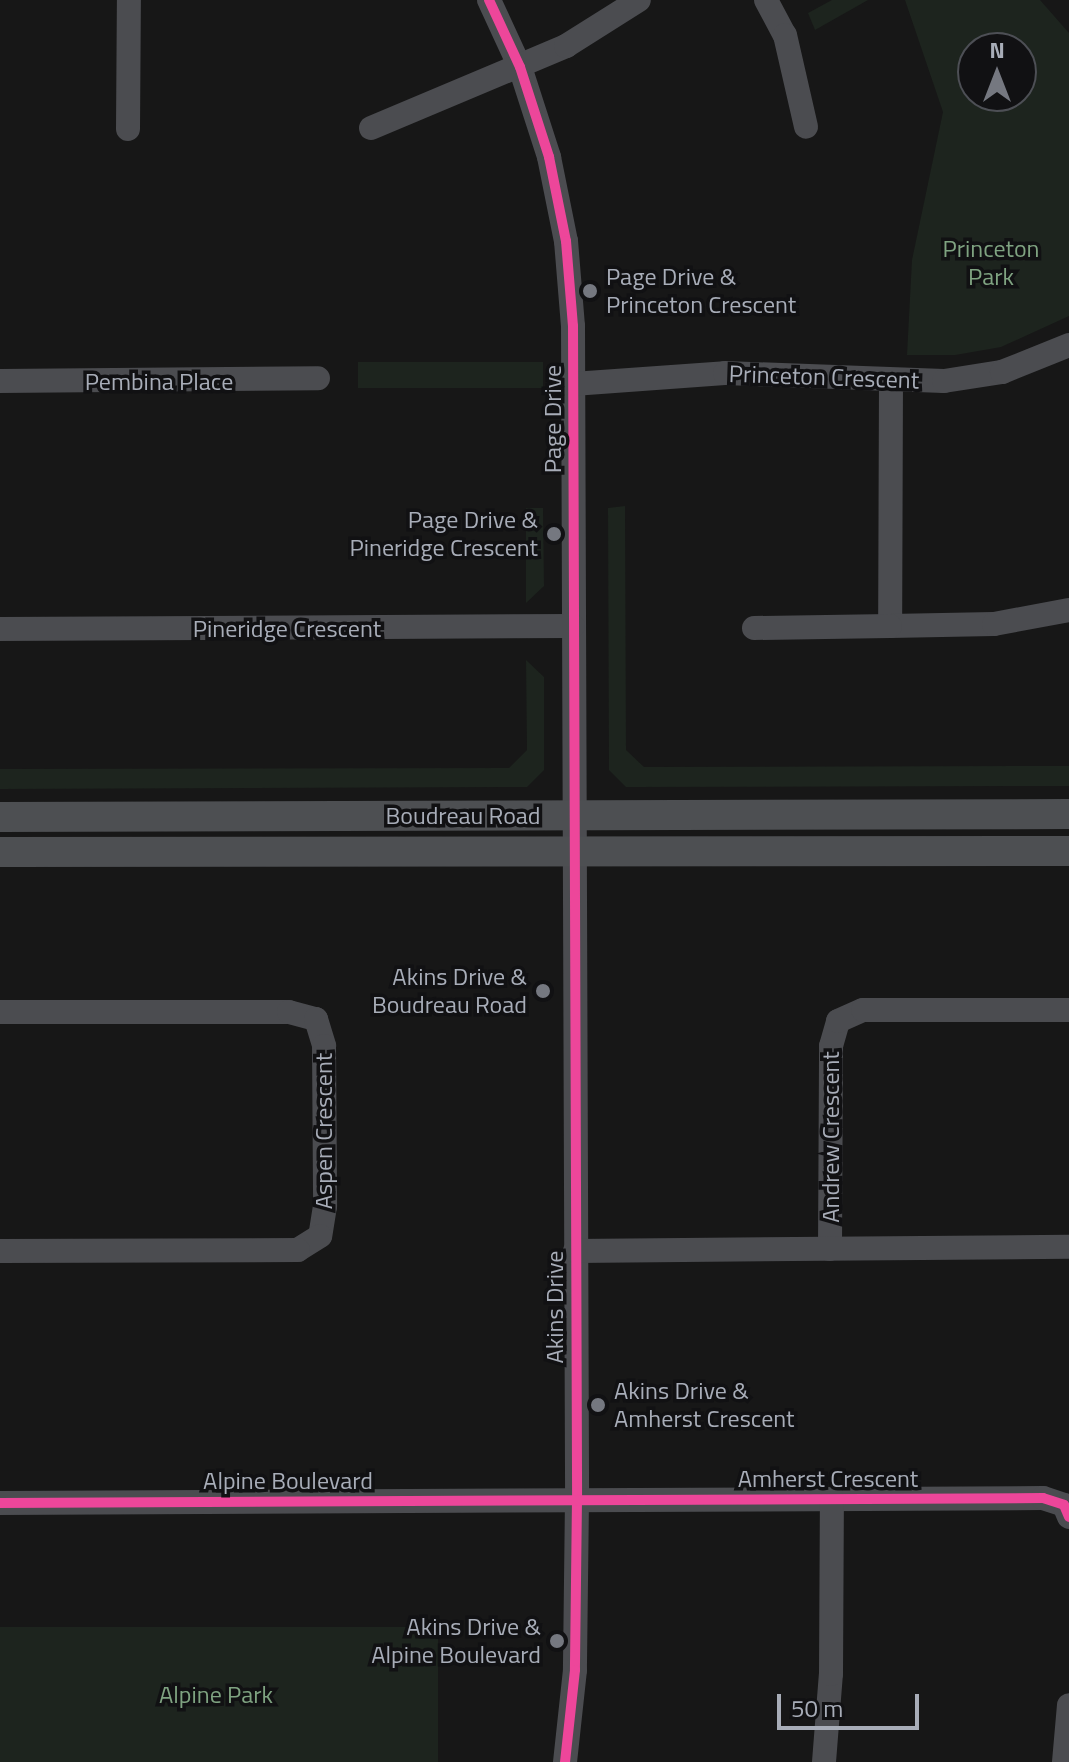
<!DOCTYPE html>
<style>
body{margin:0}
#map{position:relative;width:1069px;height:1762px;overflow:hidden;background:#171717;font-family:"Titillium Web",sans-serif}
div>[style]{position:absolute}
.green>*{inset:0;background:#1d241e;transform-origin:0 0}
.minor>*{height:24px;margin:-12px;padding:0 12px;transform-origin:12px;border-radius:12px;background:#4b4c50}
.major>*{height:30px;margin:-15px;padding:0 15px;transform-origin:15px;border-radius:15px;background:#4d4f52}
.cycleway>*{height:10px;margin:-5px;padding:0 5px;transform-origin:5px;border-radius:5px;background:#ed469a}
.dots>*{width:22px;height:22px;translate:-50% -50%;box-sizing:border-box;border:4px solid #111113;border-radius:50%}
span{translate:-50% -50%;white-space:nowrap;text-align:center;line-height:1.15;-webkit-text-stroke:7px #111113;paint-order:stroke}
.park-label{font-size:24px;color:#7fa381}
.poi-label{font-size:24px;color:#a8adb8}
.left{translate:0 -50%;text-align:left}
.right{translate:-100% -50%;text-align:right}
.street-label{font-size:24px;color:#a8adb8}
.north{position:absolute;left:957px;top:32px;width:80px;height:80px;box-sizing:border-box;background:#111113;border:2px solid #4d4f55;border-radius:50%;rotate:0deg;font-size:22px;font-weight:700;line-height:32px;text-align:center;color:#a8adb8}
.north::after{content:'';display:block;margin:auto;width:28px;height:36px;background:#757880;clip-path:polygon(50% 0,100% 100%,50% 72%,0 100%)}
.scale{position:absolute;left:777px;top:1694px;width:142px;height:36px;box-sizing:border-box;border:4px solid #a8adb8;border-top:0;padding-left:10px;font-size:24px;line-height:28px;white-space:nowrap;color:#a8adb8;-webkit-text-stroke:6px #111113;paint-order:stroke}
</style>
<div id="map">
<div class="green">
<i style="clip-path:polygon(832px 0,868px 0,815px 30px,808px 13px)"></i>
<i style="clip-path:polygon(evenodd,905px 0,1040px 0,1069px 33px,1069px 316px,1001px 347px,955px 355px,907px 355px,912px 260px,943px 112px,905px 0,973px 48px,1021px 48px,1021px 96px,973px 96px,973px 48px)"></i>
<i style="left:358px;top:362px;width:185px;height:26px"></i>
<i style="clip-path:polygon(625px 506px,626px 750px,644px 767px,1069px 766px,1069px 786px,626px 787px,609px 770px,608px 508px)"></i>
<i style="clip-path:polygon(526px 508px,543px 508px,544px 586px,526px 603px)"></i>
<i style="clip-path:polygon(526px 660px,544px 677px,544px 770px,527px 787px,0 789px,0 769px,509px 768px,527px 750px)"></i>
<i style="left:0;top:1627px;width:438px;height:135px"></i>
</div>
<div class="minor">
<i style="left:489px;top:0;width:74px;rotate:65.2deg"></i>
<i style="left:520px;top:67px;width:95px;rotate:72.1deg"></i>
<i style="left:549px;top:157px;width:86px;rotate:78.6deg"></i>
<i style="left:566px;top:241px;width:85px;rotate:85.3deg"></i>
<i style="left:573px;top:326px;width:1173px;rotate:89.8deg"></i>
<i style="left:577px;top:1499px;width:171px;rotate:90.7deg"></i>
<i style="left:575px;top:1670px;width:93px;rotate:96.2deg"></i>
<i style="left:766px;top:0;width:40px;rotate:62deg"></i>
<i style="left:785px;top:35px;width:94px;rotate:77.1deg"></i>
<i style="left:371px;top:128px;width:212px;rotate:-22.8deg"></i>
<i style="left:566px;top:46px;width:86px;rotate:-32.2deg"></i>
<i style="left:128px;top:129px;width:129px;rotate:-89.6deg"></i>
<i style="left:891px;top:380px;width:246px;rotate:90.2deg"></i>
<i style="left:890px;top:626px;width:104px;rotate:-1.1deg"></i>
<i style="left:994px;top:624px;width:76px;rotate:-10.6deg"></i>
<i style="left:0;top:381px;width:318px;rotate:-0.5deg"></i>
<i style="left:573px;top:384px;width:152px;rotate:-4.1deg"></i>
<i style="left:725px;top:373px;width:219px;rotate:2.1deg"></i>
<i style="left:944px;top:381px;width:59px;rotate:-8.8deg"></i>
<i style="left:1002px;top:372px;width:72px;rotate:-21.9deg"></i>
<i style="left:754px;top:628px;width:136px;rotate:-0.8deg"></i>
<i style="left:0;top:629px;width:573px;rotate:-0.3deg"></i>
<i style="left:0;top:1012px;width:289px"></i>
<i style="left:289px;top:1012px;width:28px;rotate:15deg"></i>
<i style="left:316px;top:1019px;width:28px;rotate:73deg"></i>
<i style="left:324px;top:1046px;width:160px;rotate:89.6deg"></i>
<i style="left:325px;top:1206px;width:30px;rotate:99deg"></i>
<i style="left:320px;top:1236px;width:26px;rotate:148deg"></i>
<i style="left:298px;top:1250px;width:298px;rotate:179.8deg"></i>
<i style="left:830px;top:1249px;width:203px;rotate:-89.7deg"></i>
<i style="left:831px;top:1046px;width:26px;rotate:-74deg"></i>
<i style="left:838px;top:1021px;width:27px;rotate:-24deg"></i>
<i style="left:863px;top:1010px;width:206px"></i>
<i style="left:575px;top:1251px;width:494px;rotate:-0.5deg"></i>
<i style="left:0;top:1503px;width:1043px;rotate:-0.27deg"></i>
<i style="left:1043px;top:1498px;width:22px;rotate:18deg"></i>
<i style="left:1064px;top:1505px;width:13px;rotate:67deg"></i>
<i style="left:824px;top:1762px;width:88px;rotate:-85.5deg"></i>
<i style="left:831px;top:1674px;width:175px;rotate:-89.7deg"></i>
<i style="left:1064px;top:1762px;width:57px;rotate:-85deg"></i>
</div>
<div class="major">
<i style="left:0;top:817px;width:1069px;rotate:-0.16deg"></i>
<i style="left:0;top:852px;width:1069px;rotate:-0.05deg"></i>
</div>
<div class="cycleway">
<i style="left:489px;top:0;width:74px;rotate:65.2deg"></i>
<i style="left:520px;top:67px;width:95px;rotate:72.1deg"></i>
<i style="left:549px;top:157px;width:86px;rotate:78.6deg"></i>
<i style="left:566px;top:241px;width:85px;rotate:85.3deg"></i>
<i style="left:573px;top:326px;width:1173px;rotate:89.8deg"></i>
<i style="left:577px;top:1499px;width:171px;rotate:90.7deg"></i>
<i style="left:575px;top:1670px;width:93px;rotate:96.2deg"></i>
<i style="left:0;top:1503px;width:1043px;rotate:-0.27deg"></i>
<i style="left:1043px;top:1498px;width:22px;rotate:18deg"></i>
<i style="left:1064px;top:1505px;width:13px;rotate:67deg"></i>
</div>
<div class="dots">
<i style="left:590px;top:291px;background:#757880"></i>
<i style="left:554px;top:534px;background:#757880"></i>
<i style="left:543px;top:991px;background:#757880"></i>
<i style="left:598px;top:1405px;background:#757880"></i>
<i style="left:557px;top:1641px;background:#757880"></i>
</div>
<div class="park-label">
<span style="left:991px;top:263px">Princeton<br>Park</span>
<span style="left:216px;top:1695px">Alpine Park</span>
</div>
<div class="poi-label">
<span class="left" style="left:606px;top:291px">Page Drive &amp;<br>Princeton Crescent</span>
<span class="right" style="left:538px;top:534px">Page Drive &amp;<br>Pineridge Crescent</span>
<span class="right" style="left:527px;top:991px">Akins Drive &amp;<br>Boudreau Road</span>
<span class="left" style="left:614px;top:1405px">Akins Drive &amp;<br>Amherst Crescent</span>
<span class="right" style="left:541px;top:1641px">Akins Drive &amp;<br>Alpine Boulevard</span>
</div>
<div class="street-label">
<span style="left:824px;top:377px;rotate:2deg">Princeton Crescent</span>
<span style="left:159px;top:382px">Pembina Place</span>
<span style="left:553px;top:419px;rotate:-90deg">Page Drive</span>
<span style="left:287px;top:629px">Pineridge Crescent</span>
<span style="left:463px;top:816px">Boudreau Road</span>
<span style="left:324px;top:1131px;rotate:-90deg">Aspen Crescent</span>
<span style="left:831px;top:1137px;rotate:-90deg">Andrew Crescent</span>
<span style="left:555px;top:1307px;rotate:-90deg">Akins Drive</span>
<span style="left:828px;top:1479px">Amherst Crescent</span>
<span style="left:288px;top:1481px">Alpine Boulevard</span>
</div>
<div class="north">N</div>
<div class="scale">50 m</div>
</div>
